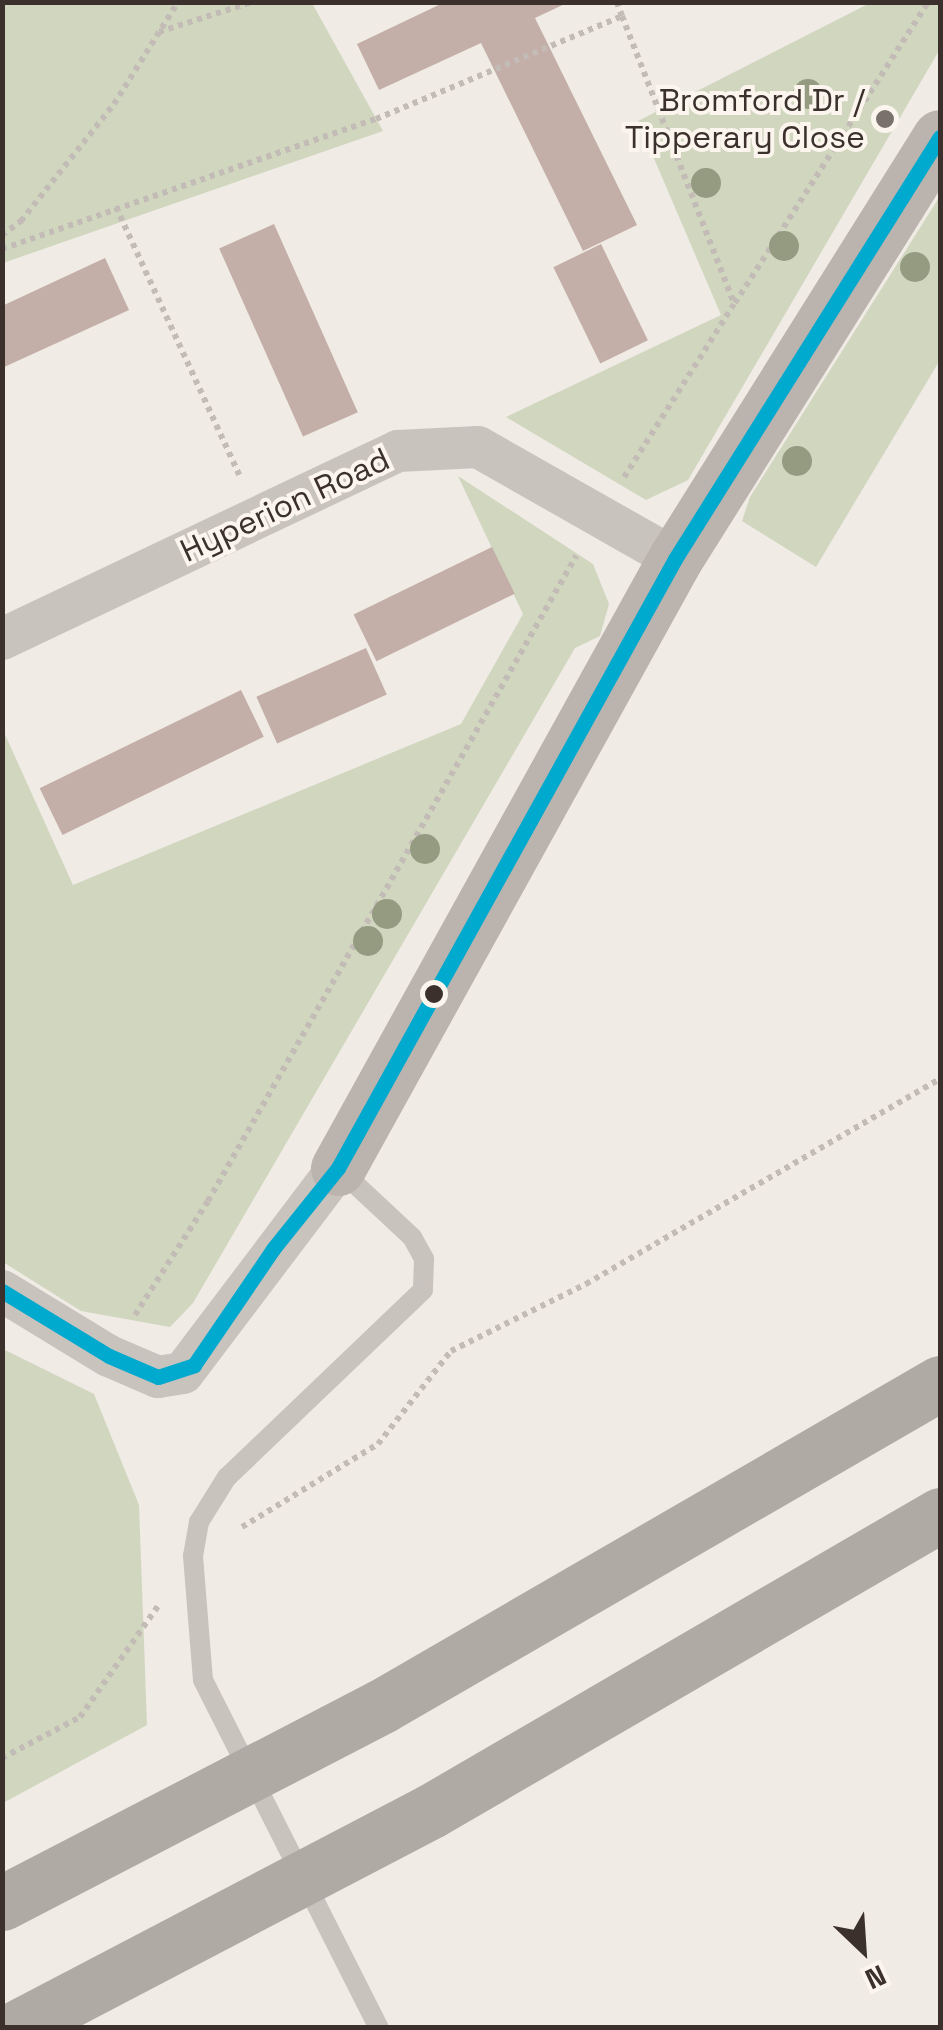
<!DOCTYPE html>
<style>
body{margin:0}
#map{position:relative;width:943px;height:2030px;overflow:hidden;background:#f0ebe5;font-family:"Space Grotesk",sans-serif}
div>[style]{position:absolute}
.green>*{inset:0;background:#d1d6bf}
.building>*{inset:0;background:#c3afa7;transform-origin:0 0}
.path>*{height:6px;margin-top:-3px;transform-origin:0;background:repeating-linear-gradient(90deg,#c2bbb6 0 5px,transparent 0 10px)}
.lane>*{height:20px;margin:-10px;padding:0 10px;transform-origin:10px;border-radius:10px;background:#c9c3be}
.street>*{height:42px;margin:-21px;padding:0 21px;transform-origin:21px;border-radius:21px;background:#c9c3be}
.secondary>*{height:55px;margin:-27.5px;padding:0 27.5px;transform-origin:27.5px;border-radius:27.5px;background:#bab3ae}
.highway-bridge>*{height:55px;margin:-27.5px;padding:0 27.5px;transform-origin:27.5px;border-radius:27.5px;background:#afaaa4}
.bus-1>*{height:15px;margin:-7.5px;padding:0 7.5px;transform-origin:7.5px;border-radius:7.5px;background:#00a9ce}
.trees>*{width:30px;height:30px;margin:-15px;border-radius:50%;background:#959b80}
.dots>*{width:28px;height:28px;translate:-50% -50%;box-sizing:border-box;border:5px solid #fbf5ee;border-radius:50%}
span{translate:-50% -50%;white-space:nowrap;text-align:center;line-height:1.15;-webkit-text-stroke:8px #fbf5ee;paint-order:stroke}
.poi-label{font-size:32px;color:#3b302b}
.right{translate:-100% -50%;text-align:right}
.street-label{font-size:32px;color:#3b302b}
.frame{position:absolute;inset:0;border:5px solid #3b302b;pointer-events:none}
.north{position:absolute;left:813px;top:1900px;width:100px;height:100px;-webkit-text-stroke:8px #fbf5ee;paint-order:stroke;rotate:155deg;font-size:28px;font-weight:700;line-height:40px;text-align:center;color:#3b302b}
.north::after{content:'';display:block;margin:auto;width:35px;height:45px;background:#3b302b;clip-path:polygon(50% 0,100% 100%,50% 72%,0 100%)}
</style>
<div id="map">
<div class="green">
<i style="clip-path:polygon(2px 3px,312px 3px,383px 131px,3px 263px)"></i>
<i style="clip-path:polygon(870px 3px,940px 3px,940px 49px,688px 480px,646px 500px,506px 417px,721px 315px,638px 121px)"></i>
<i style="clip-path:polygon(940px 196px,940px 360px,816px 567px,742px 521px,750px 497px)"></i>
<i style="clip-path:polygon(458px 476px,593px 564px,609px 604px,600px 636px,575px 648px,193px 1303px,170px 1327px,81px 1311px,3px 1262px,3px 730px,73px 885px,461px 724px,523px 614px)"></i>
<i style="clip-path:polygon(3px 1349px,94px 1394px,139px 1505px,147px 1725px,3px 1803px)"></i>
</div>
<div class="building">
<i style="clip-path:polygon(445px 2px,569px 2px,535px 18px,637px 225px,583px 251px,481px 43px,379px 90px,357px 44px)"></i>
<i style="left:274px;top:224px;width:206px;height:60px;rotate:66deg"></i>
<i style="left:601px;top:244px;width:107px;height:53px;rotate:64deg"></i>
<i style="clip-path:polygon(105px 258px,129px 310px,2px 368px,2px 306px)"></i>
<i style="left:492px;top:547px;width:52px;height:154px;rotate:64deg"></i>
<i style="left:366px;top:648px;width:51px;height:120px;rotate:66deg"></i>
<i style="left:241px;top:690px;width:52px;height:224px;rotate:64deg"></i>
</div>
<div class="path">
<i style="left:622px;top:16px;width:309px;rotate:68.7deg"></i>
<i style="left:734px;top:304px;width:205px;rotate:122.4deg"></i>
<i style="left:159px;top:32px;width:98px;rotate:-17.9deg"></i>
<i style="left:116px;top:207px;width:295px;rotate:65.3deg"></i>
<i style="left:2px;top:235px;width:24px;rotate:-36deg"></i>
<i style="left:21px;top:221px;width:149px;rotate:-51.5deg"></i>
<i style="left:114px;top:104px;width:120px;rotate:-57.9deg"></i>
<i style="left:2px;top:249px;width:396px;rotate:-19.2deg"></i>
<i style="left:376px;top:119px;width:267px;rotate:-22.7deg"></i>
<i style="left:622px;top:16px;width:15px;rotate:-110deg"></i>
<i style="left:735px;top:303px;width:358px;rotate:-57.3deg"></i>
<i style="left:135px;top:1315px;width:135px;rotate:-57.4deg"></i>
<i style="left:208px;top:1201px;width:743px;rotate:-60.29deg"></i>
<i style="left:242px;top:1527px;width:159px;rotate:-31.4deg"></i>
<i style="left:378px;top:1444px;width:118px;rotate:-51.9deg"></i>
<i style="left:451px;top:1351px;width:151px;rotate:-26.4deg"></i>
<i style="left:586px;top:1284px;width:409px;rotate:-30.1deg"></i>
<i style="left:2px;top:1758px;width:88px;rotate:-27.7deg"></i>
<i style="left:80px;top:1717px;width:136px;rotate:-54.9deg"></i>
</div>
<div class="lane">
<i style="left:339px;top:1169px;width:100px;rotate:43deg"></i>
<i style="left:412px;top:1237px;width:25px;rotate:61deg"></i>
<i style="left:424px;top:1259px;width:31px;rotate:92deg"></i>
<i style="left:423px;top:1290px;width:271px;rotate:136.3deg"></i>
<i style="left:227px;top:1477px;width:53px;rotate:121.9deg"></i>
<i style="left:199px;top:1522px;width:35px;rotate:100deg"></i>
<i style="left:193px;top:1556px;width:124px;rotate:85.4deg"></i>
<i style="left:203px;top:1680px;width:390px;rotate:63.2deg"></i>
</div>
<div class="street">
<i style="left:2px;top:639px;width:438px;rotate:-25.4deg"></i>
<i style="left:398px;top:451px;width:80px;rotate:-2.9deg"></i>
<i style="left:478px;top:447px;width:227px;rotate:29.6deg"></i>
<i style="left:2px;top:1291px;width:125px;rotate:31.3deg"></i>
<i style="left:109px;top:1356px;width:53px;rotate:23.2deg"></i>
<i style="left:158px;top:1377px;width:25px;rotate:-9deg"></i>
<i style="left:183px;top:1373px;width:257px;rotate:-52.9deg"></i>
</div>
<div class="secondary">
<i style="left:338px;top:1168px;width:696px;rotate:-61.04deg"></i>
<i style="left:675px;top:559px;width:498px;rotate:-57.9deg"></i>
</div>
<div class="highway-bridge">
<i style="left:2px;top:1903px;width:428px;rotate:-27.4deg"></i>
<i style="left:382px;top:1706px;width:645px;rotate:-30.06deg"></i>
<i style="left:16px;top:2028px;width:468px;rotate:-27.6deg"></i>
<i style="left:431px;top:1811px;width:589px;rotate:-30.18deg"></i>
</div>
<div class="bus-1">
<i style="left:2px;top:1291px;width:125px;rotate:31.3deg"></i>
<i style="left:109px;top:1356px;width:53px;rotate:23.2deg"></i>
<i style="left:158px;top:1377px;width:38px;rotate:-18deg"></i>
<i style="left:194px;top:1365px;width:140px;rotate:-55.7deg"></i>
<i style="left:273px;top:1249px;width:104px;rotate:-51.3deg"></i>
<i style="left:338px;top:1168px;width:696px;rotate:-61.04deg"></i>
<i style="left:675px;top:559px;width:498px;rotate:-57.9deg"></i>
</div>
<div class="trees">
<i style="left:808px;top:94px"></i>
<i style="left:706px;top:183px"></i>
<i style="left:784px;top:246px"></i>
<i style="left:915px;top:267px"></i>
<i style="left:797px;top:461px"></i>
<i style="left:425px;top:849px"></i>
<i style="left:387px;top:914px"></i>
<i style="left:368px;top:941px"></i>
</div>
<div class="dots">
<i style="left:885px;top:119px;background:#7a716c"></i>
<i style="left:434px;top:994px;background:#3b302b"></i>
</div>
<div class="poi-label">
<span class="right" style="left:865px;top:119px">Bromford Dr /<br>Tipperary Close</span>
</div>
<div class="street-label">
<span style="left:285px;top:505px;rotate:-25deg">Hyperion Road</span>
</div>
<div class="frame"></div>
<div class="north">N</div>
</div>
